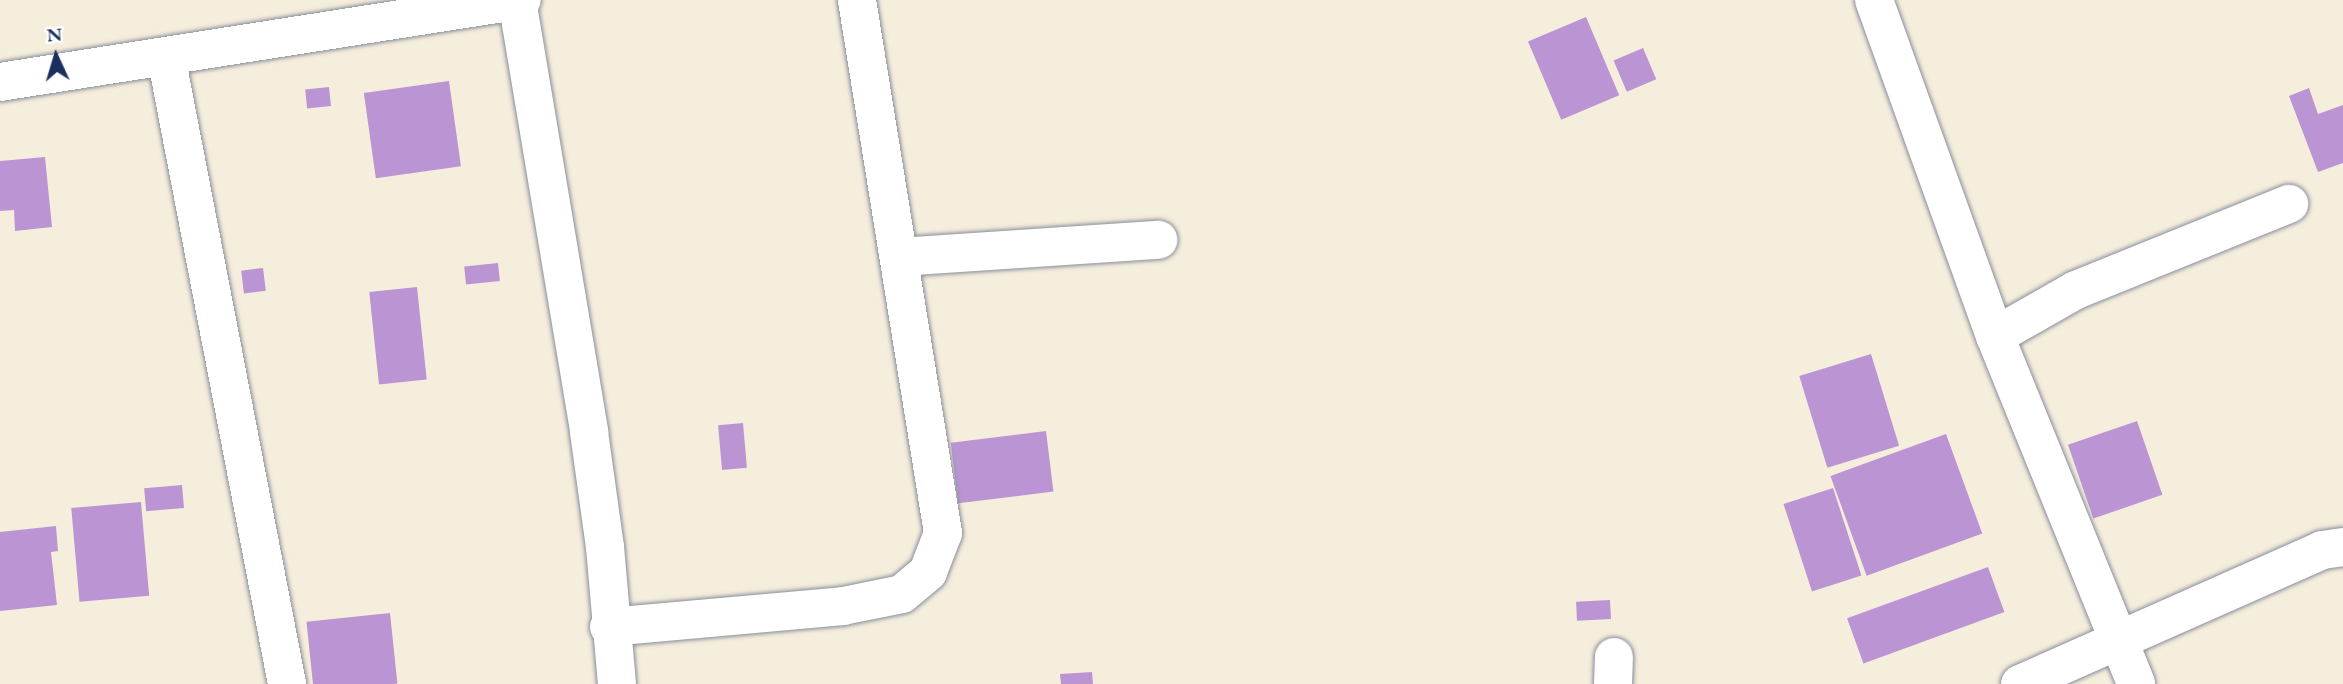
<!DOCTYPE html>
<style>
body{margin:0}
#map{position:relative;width:2343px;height:684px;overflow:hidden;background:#f6eedc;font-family:"EB Garamond",serif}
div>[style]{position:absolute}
.building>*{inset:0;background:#bb95d3;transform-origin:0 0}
.roads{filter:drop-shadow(0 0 2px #888e9d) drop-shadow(0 0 2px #888e9d)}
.minor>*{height:38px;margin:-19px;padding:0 19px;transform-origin:19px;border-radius:19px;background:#fff}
span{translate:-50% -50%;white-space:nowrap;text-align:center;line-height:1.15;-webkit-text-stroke:7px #fff;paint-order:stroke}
.north{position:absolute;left:21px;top:21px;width:70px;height:70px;-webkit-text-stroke:5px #fff;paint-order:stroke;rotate:356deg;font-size:19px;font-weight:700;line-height:28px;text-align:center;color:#1b2f5e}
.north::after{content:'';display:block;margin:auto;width:24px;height:32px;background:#1b2f5e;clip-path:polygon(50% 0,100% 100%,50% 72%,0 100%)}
</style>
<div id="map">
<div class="building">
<i style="left:1586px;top:17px;width:85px;height:63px;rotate:67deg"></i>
<i style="left:1643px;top:48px;width:34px;height:32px;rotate:67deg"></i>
<i style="left:449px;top:81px;width:86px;height:86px;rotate:82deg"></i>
<i style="left:329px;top:87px;width:19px;height:24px;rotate:84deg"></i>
<i style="clip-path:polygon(2309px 88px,2318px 114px,2343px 105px,2343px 163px,2318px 172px,2289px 96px)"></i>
<i style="clip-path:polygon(45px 157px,52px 227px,15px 231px,14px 210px,0 211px,0 161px)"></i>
<i style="left:498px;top:263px;width:18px;height:34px;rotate:84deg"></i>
<i style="left:263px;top:268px;width:23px;height:22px;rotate:83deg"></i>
<i style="left:417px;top:287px;width:93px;height:48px;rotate:84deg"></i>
<i style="left:1871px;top:354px;width:96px;height:75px;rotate:73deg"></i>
<i style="left:2137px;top:421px;width:78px;height:73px;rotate:71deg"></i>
<i style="left:743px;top:423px;width:45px;height:25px;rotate:85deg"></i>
<i style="left:1046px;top:431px;width:61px;height:96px;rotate:83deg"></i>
<i style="left:1946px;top:434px;width:106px;height:123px;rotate:70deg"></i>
<i style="left:182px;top:485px;width:23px;height:38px;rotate:85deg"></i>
<i style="left:1833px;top:488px;width:92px;height:52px;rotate:72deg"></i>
<i style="left:141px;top:502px;width:94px;height:70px;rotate:85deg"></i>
<i style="clip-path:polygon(56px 526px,58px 551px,51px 552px,57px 605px,0 611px,0 532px)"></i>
<i style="left:1988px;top:567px;width:48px;height:150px;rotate:70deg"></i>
<i style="left:1610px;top:600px;width:19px;height:34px;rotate:87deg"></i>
<i style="left:390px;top:613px;width:71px;height:84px;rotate:84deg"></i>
<i style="clip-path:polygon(1092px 672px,1093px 684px,1061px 684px,1060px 674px)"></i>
</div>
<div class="roads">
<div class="minor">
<i style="left:517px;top:0;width:438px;rotate:80.5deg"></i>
<i style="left:589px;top:432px;width:116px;rotate:82.1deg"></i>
<i style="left:605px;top:547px;width:138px;rotate:85deg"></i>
<i style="left:1874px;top:0;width:357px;rotate:70.2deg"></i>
<i style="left:1995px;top:336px;width:375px;rotate:67.9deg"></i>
<i style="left:166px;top:56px;width:640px;rotate:79.09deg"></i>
<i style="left:0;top:82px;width:528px;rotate:-8.93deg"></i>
<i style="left:899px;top:257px;width:260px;rotate:-3.8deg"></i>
<i style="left:1995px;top:336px;width:93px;rotate:-29.6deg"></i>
<i style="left:2076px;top:290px;width:230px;rotate:-22deg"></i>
<i style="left:609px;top:627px;width:235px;rotate:-5.1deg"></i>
<i style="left:843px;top:606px;width:60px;rotate:-11.5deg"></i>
<i style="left:902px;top:594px;width:34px;rotate:-40deg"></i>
<i style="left:928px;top:572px;width:42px;rotate:-69deg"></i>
<i style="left:943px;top:533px;width:540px;rotate:-99.17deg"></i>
<i style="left:1613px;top:684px;width:27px;rotate:-88deg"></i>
<i style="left:2020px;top:684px;width:330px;rotate:-23.9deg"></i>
<i style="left:2322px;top:550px;width:21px;rotate:-8deg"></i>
</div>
</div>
<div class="north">N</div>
</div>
